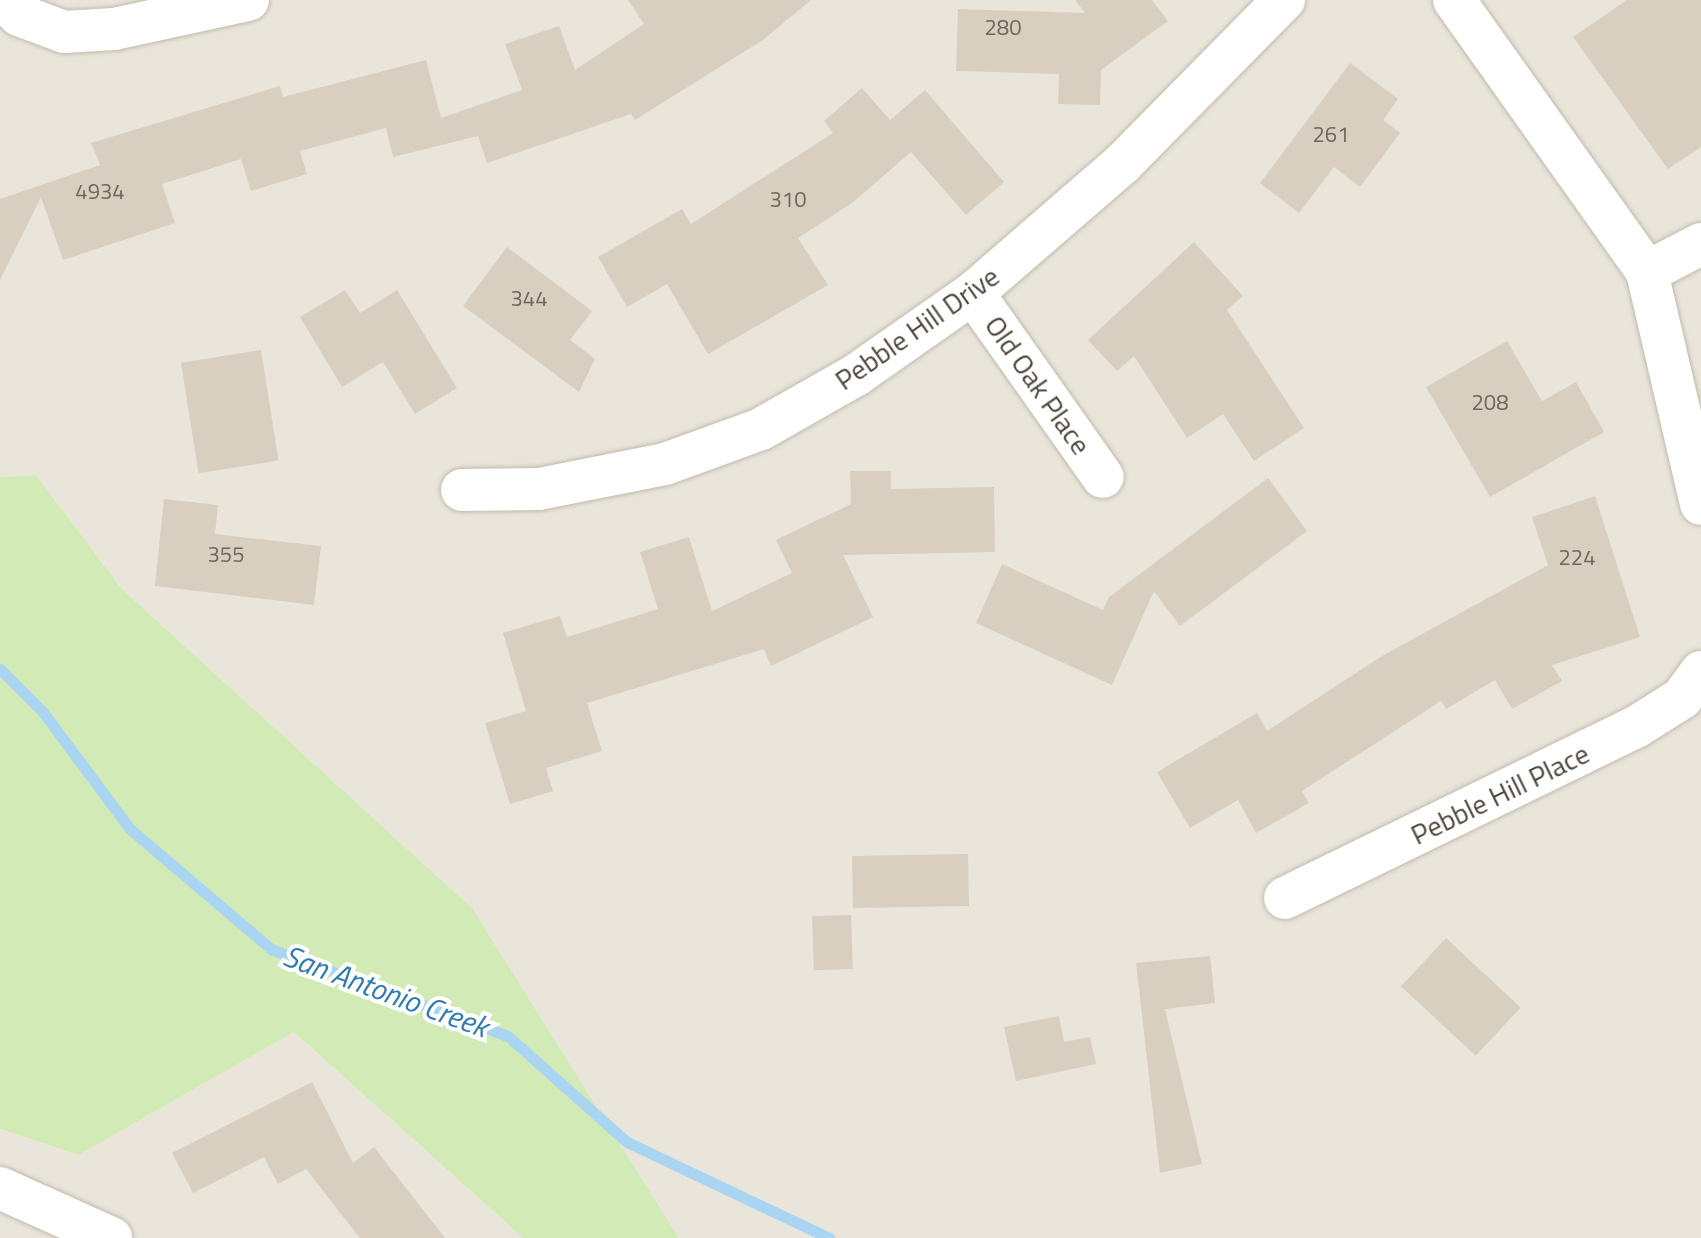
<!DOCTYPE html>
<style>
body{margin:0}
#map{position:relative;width:1701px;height:1238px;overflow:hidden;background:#f6f3ec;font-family:"Titillium Web",sans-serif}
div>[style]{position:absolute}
.residential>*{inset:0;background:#eae5da}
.green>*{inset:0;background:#d2eab5}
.stream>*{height:11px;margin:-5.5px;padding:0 5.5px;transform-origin:5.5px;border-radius:5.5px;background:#a9d4f2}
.building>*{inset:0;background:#d8cfc1;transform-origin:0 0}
.roads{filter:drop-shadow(0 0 2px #c2bbae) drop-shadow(0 0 2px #c2bbae)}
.street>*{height:42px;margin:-21px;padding:0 21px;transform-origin:21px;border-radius:21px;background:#fff}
span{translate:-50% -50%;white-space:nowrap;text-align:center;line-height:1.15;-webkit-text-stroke:8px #fff;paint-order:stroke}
.number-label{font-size:22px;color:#6e675b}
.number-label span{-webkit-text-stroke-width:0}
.street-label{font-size:28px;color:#4b4439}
.water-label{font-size:30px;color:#2e7ab2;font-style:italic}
</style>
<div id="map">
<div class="residential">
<i style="clip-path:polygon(0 0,1701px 0,1701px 1238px,679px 1238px,472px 908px,122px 589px,36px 475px,0 477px)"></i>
<i style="clip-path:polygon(294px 1032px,523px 1238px,0 1238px,0 1129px,79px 1155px)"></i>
</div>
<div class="green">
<i style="clip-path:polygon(36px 475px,122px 589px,472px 908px,679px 1238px,523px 1238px,294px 1032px,79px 1155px,0 1129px,0 477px)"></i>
</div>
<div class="stream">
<i style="left:0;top:669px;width:61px;rotate:45deg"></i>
<i style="left:43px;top:712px;width:146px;rotate:53.4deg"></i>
<i style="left:130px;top:829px;width:185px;rotate:40.4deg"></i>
<i style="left:271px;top:949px;width:252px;rotate:20.2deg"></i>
<i style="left:508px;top:1036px;width:159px;rotate:41.7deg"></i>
<i style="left:627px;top:1142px;width:224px;rotate:25.4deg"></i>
</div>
<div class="building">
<i style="clip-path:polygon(628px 0,811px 0,763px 40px,635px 120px,631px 114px,487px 163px,478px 136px,393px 157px,386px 128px,300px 151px,307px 174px,251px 191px,241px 159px,162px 184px,175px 223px,63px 260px,41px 197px,0 280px,0 199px,100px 165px,91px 143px,280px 86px,283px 97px,426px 60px,441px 118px,522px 90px,505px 44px,559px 26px,575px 70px,644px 24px)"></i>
<i style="clip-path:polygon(1075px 0,1152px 0,1168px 21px,1101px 70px,1100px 105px,1058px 104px,1059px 74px,956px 71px,958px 9px,1085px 13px)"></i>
<i style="clip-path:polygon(1627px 0,1701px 0,1701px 147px,1668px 169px,1573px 37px)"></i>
<i style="clip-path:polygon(1350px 63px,1398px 99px,1383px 120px,1400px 133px,1360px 187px,1334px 167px,1299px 213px,1260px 183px)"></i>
<i style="clip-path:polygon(862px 88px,890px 120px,925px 90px,1004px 182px,966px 215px,911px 152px,852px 203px,798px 238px,828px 285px,708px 354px,667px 284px,627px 307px,598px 257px,682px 209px,691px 224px,833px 133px,824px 121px)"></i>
<i style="clip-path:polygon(1194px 242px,1243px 296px,1227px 310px,1304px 428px,1254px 461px,1223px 414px,1187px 438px,1134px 356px,1117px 371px,1088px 340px)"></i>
<i style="clip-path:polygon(507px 247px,592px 311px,570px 340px,595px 359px,579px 392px,463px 306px)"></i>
<i style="clip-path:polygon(345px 290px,360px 313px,397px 290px,457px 388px,415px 414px,383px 362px,342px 387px,300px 317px)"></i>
<i style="clip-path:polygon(1507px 341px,1542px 401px,1576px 382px,1604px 432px,1490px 497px,1426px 387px)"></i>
<i style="left:261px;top:350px;width:112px;height:81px;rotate:81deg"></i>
<i style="clip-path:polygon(850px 471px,891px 471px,891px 489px,994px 487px,995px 552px,843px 555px,873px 617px,771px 666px,764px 649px,587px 703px,602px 751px,546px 768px,553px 791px,510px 804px,485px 723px,526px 711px,503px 633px,560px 616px,567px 637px,658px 609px,640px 552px,689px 537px,712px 611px,792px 573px,776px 540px,851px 504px)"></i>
<i style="clip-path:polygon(1268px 478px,1307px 531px,1180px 626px,1154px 591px,1112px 685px,976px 623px,1002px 564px,1103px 610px,1109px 597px)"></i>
<i style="clip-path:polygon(1595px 496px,1640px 637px,1552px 665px,1562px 681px,1512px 709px,1495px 680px,1446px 709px,1441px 701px,1302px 791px,1309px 803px,1256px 833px,1238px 800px,1190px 828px,1157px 772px,1257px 713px,1267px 731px,1382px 656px,1548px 565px,1532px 517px)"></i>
<i style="clip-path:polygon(164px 499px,218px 505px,215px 534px,321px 546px,314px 605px,155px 586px)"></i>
<i style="left:968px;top:854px;width:52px;height:116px;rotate:89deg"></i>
<i style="left:851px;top:915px;width:54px;height:39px;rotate:88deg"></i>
<i style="left:1446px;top:938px;width:102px;height:66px;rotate:43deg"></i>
<i style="clip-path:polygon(1210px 956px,1215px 1003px,1165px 1009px,1202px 1164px,1160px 1173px,1136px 963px)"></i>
<i style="clip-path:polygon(1059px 1016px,1064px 1042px,1090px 1037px,1096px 1064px,1016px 1081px,1004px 1027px)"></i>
<i style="clip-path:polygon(312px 1082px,353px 1163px,374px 1147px,445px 1238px,360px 1238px,306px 1169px,278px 1184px,264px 1157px,193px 1193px,172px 1153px)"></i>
</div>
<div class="roads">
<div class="street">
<i style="left:3px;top:0;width:22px;rotate:43deg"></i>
<i style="left:19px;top:15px;width:48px;rotate:20.7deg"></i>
<i style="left:64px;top:32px;width:50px;rotate:-3.4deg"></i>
<i style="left:114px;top:29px;width:137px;rotate:-12.2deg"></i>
<i style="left:1454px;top:0;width:334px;rotate:54.6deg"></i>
<i style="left:1647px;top:272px;width:238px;rotate:76.9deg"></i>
<i style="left:1647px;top:272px;width:61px;rotate:-27.4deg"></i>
<i style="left:973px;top:293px;width:225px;rotate:54.8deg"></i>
<i style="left:462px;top:490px;width:77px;rotate:-0.7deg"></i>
<i style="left:539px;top:489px;width:128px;rotate:-11.2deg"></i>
<i style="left:665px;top:464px;width:102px;rotate:-20deg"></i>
<i style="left:761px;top:429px;width:109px;rotate:-29.6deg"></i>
<i style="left:856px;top:375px;width:143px;rotate:-35deg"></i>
<i style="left:973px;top:293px;width:197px;rotate:-40.9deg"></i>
<i style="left:1122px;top:164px;width:231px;rotate:-45.4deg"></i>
<i style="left:1285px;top:898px;width:390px;rotate:-26deg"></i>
<i style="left:1636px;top:727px;width:54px;rotate:-32.2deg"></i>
<i style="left:1682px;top:698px;width:32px;rotate:-54deg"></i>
<i style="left:0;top:1188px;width:122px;rotate:24.2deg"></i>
</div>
</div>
<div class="number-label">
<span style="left:1003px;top:28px">280</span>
<span style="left:1331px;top:135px">261</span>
<span style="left:100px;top:192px">4934</span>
<span style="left:788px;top:200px">310</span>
<span style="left:529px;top:299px">344</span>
<span style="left:1490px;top:403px">208</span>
<span style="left:226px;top:555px">355</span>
<span style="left:1577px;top:558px">224</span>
</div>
<div class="street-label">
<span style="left:917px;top:328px;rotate:-35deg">Pebble Hill Drive</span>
<span style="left:1038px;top:385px;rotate:55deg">Old Oak Place</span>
<span style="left:1500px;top:794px;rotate:-26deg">Pebble Hill Place</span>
</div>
<div class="water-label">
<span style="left:386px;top:991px;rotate:20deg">San Antonio Creek</span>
</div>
</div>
